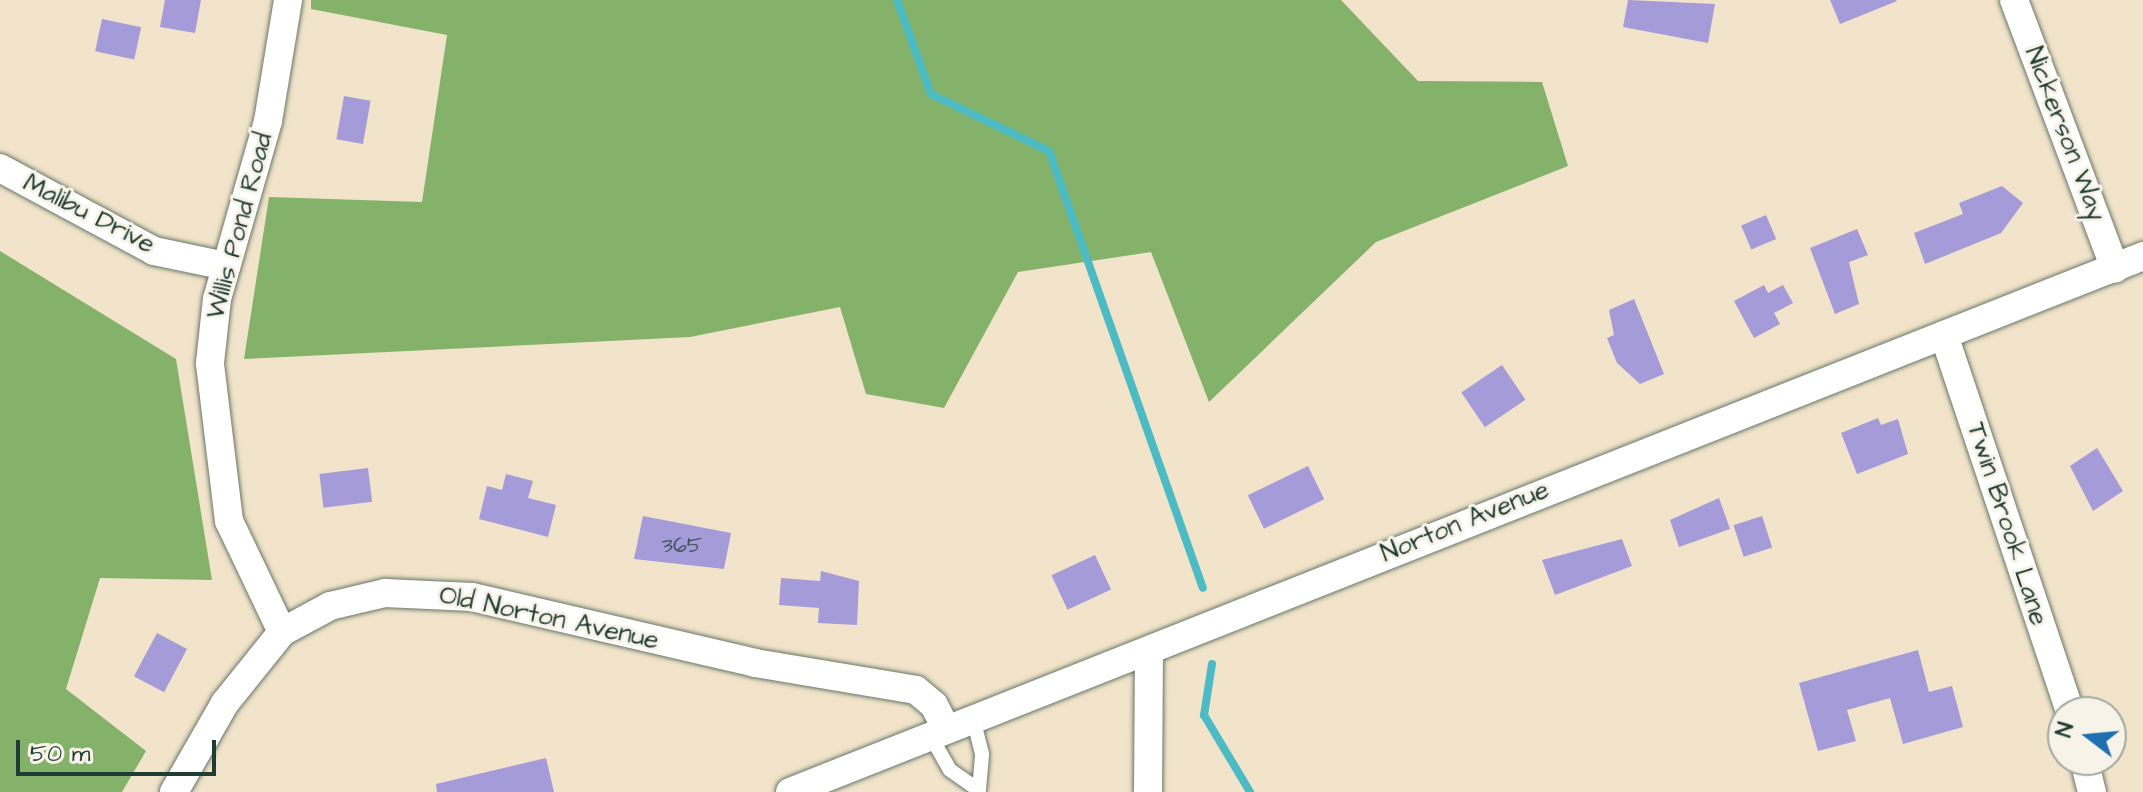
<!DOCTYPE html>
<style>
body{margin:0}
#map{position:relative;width:2143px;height:792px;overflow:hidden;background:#f1e4ca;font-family:"Architects Daughter",sans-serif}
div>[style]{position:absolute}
.forest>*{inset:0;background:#85b26b}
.stream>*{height:8px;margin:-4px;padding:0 4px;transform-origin:4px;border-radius:4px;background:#4cbbc3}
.building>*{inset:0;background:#a59bd9;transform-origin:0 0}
.roads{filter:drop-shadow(0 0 2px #687768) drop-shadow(0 0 2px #687768)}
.lane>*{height:14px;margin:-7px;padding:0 7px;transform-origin:7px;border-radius:7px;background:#fff}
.street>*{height:28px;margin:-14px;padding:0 14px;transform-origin:14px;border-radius:14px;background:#fff}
span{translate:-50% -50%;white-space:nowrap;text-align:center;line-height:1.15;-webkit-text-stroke:6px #f7f3e8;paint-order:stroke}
.number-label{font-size:22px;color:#40545d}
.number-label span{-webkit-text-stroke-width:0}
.street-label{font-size:26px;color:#1f3d34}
.north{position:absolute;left:2047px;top:696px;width:80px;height:80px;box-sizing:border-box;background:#f7f3e8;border:2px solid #a1aaa0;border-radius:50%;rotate:286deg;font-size:22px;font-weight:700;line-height:32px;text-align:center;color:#1f3d34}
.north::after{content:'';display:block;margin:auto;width:28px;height:36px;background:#1f6fb2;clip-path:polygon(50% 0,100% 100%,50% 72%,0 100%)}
.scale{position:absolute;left:16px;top:740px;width:200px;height:36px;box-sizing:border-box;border:4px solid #1f3d34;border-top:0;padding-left:10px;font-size:24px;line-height:28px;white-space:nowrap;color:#1f3d34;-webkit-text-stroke:6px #f7f3e8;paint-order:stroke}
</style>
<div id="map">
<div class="forest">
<i style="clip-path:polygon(311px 0,1341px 0,1418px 81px,1542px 82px,1568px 166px,1376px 242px,1209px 402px,1151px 252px,1018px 272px,944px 408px,866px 394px,840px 307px,690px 337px,244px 359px,269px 197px,422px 202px,447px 35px,311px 9px)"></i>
<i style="clip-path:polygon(0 251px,176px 359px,212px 580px,100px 578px,66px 689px,146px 751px,122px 792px,0 792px)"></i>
</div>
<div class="stream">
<i style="left:897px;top:0;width:100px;rotate:70.1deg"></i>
<i style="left:931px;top:94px;width:131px;rotate:25.8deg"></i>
<i style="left:1049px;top:151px;width:463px;rotate:70.6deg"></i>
<i style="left:1212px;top:664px;width:52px;rotate:98.9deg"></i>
<i style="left:1204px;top:715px;width:90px;rotate:59.1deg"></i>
</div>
<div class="building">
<i style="clip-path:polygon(165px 0,201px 0,195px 33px,160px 27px)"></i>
<i style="clip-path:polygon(1628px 0,1715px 4px,1708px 43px,1623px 27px)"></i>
<i style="clip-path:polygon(1830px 0,1896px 0,1897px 1px,1840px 24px)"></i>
<i style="left:102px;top:19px;width:40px;height:33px;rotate:12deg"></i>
<i style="left:344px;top:96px;width:27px;height:44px;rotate:10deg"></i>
<i style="clip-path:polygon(2002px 186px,2023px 203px,2001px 233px,1925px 264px,1914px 233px,1963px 214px,1959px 203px)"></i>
<i style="left:1766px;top:215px;width:26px;height:27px;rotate:67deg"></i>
<i style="clip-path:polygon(1857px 229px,1868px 255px,1849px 262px,1859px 304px,1835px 314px,1810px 248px)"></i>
<i style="clip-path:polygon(1764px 285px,1768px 293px,1783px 285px,1793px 303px,1774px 313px,1780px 324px,1754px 338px,1734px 301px)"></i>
<i style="clip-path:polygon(1634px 299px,1664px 374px,1640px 384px,1617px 363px,1607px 338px,1614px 335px,1609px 310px)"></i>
<i style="left:1502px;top:365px;width:42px;height:49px;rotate:56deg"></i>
<i style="clip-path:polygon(1878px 418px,1881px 425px,1898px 419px,1908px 454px,1857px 474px,1841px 433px)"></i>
<i style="clip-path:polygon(2097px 448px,2123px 491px,2093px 511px,2070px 466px)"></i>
<i style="left:1308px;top:466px;width:37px;height:67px;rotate:64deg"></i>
<i style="left:368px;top:468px;width:34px;height:49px;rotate:83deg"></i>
<i style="clip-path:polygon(506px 474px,533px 481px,528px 498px,556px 505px,548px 537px,479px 519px,487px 486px,502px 490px)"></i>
<i style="clip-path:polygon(1719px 498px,1730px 529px,1679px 547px,1670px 520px)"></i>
<i style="clip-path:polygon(643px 516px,731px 533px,724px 569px,634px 559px)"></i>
<i style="left:1762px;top:516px;width:33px;height:30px;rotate:72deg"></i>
<i style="clip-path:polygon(1622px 539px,1632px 566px,1555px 595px,1542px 560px)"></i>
<i style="left:1095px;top:555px;width:38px;height:48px;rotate:65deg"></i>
<i style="clip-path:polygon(821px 571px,859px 581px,857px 625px,818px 623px,819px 608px,779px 605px,781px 578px,820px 581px)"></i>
<i style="left:157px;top:633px;width:34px;height:49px;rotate:28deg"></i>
<i style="clip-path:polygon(1918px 650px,1929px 692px,1952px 686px,1963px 727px,1903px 744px,1890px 698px,1847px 710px,1856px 741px,1818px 751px,1799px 683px)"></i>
<i style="clip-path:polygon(546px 758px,554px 792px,437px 792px,436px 784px)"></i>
</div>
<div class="roads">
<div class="lane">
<i style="left:930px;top:735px;width:40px;rotate:60.3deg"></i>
<i style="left:950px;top:770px;width:35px;rotate:35deg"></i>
<i style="left:979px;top:790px;width:36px;rotate:-85deg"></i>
<i style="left:982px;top:754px;width:37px;rotate:-104deg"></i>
</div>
<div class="street">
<i style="left:2014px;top:0;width:287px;rotate:69.4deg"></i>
<i style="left:0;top:168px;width:175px;rotate:28.3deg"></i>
<i style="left:154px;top:251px;width:74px;rotate:11.8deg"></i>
<i style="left:1944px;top:335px;width:397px;rotate:71.5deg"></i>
<i style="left:282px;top:632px;width:123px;rotate:-115.5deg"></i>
<i style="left:229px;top:521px;width:159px;rotate:-96.9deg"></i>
<i style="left:210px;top:363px;width:64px;rotate:-83.8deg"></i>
<i style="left:217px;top:299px;width:185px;rotate:-74deg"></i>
<i style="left:268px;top:121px;width:123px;rotate:-80.6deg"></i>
<i style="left:2084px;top:760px;width:33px;rotate:76deg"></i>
<i style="left:174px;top:792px;width:103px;rotate:-60.2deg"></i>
<i style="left:225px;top:703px;width:91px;rotate:-51.2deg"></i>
<i style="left:282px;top:632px;width:55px;rotate:-28.4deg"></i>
<i style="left:330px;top:606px;width:57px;rotate:-13.3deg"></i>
<i style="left:385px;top:593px;width:87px;rotate:2.6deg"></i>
<i style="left:472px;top:597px;width:291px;rotate:13.1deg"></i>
<i style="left:755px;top:663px;width:163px;rotate:9.5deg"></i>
<i style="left:916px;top:690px;width:23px;rotate:40deg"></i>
<i style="left:934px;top:705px;width:27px;rotate:63deg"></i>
<i style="left:790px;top:792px;width:1455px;rotate:-21.61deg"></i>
<i style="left:1148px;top:792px;width:141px;rotate:-89.6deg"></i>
</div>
</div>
<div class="number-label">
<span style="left:682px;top:546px">365</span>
</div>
<div class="street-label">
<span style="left:2065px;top:134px;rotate:69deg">Nickerson Way</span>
<span style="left:89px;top:214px;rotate:27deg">Malibu Drive</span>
<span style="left:240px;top:226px;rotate:-75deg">Willis Pond Road</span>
<span style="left:1465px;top:522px;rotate:-22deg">Norton Avenue</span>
<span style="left:2007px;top:524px;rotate:72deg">Twin Brook Lane</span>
<span style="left:549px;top:618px;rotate:12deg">Old Norton Avenue</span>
</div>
<div class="north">N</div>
<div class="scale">50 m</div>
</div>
